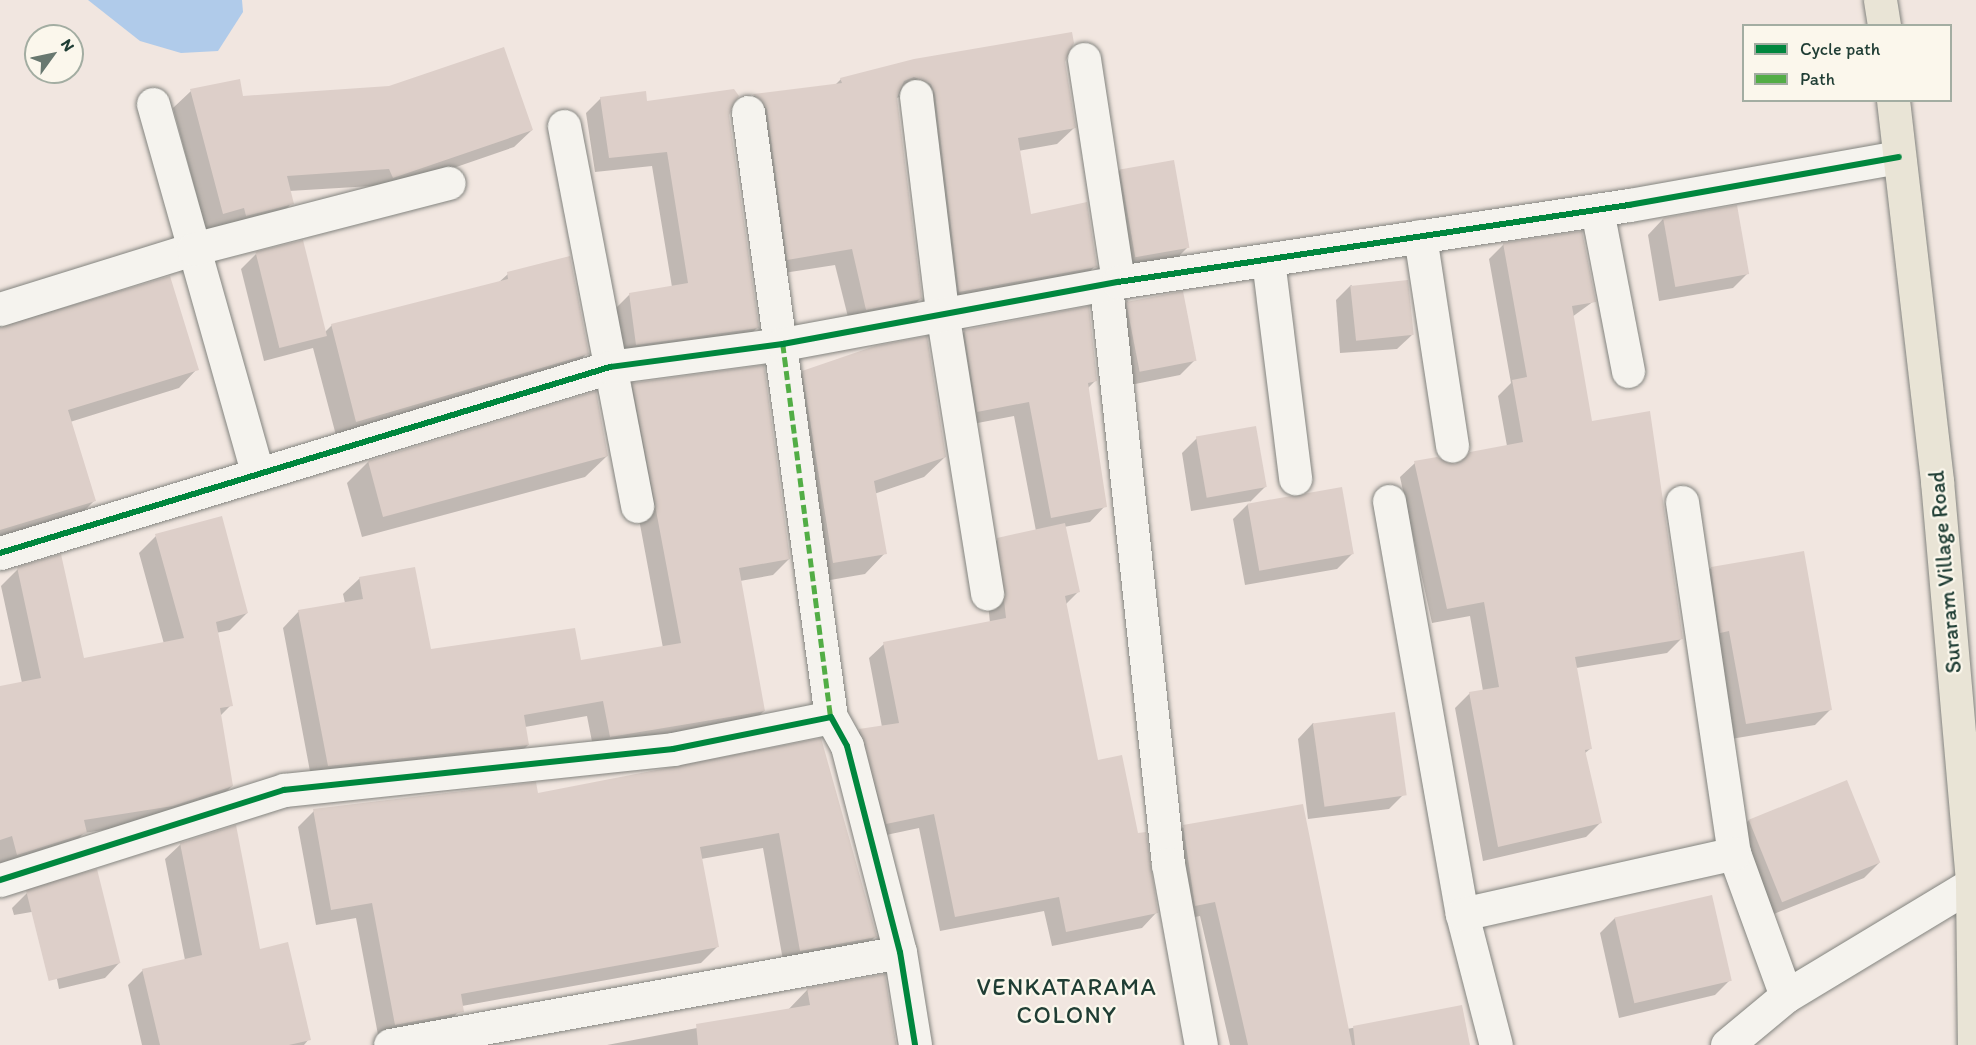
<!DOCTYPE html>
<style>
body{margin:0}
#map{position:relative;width:1976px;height:1045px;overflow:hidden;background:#f1e6e0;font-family:Itim,sans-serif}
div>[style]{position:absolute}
.water>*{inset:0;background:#b0cbea}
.shadow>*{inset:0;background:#0003}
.building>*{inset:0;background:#ddcfc9;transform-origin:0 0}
.roads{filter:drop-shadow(0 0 2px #83847f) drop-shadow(0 0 2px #83847f)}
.minor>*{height:33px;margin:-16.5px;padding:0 16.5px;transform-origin:16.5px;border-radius:16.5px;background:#f5f3ee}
.major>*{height:33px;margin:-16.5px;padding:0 16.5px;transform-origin:16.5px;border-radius:16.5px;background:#e9e4d6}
.quiet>*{height:4.5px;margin-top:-2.25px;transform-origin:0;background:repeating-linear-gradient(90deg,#52ad45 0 9px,transparent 0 13.5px)}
.cycleway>*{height:6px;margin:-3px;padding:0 3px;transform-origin:3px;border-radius:3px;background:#00873e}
span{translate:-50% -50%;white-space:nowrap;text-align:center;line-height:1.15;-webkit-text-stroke:4.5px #fbf7ec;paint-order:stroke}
.street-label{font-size:22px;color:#1f3d34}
.neighbourhood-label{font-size:24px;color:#1f3d34;letter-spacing:1.5px}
.legend{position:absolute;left:1742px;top:24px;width:210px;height:78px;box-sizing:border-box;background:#fbf7ec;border:2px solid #a3ada2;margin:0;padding:8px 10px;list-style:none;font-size:18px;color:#1f3d34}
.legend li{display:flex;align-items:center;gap:12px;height:30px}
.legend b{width:30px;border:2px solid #a3ada2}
.north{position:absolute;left:24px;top:24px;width:60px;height:60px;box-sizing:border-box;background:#fbf7ec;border:2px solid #a3ada2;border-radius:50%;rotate:57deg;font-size:16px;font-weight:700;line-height:24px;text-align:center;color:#1f3d34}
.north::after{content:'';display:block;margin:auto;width:21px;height:27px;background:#687870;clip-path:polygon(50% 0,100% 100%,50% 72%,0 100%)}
</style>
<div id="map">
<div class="water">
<i style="clip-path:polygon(88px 0,242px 0,243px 12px,218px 51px,181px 53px,140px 41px)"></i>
</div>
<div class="shadow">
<i style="clip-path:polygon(1064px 62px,1074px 128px,1057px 144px,1018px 151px,1029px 216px,1095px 266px,1079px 283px,943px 308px,907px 95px,896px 98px,920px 299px,904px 315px,850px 325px,835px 265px,771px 275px,738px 112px,754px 96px,834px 86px,841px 79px)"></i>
<i style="clip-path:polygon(191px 91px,532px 130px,514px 147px,375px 195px,372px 186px,289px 191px,292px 203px,274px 221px,206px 230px,173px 108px)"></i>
<i style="clip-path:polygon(601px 98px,728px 115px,757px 328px,742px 343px,622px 359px,615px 309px,630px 294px,672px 287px,652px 166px,595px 172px,586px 113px)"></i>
<i style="clip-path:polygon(1120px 170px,1188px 247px,1173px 262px,1119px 275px,1105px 185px)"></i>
<i style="clip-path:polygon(1663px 219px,1748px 273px,1733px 288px,1659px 301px,1648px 235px)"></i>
<i style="clip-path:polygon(1504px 244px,1594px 301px,1572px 317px,1591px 423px,1682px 638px,1667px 653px,1576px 668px,1590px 749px,1584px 754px,1600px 823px,1586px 837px,1483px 861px,1455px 708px,1470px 693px,1483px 691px,1470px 616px,1432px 623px,1400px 477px,1415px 463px,1456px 466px,1507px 446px,1498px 396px,1511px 383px,1489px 259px)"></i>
<i style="clip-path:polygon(256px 254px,325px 332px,332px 325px,498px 283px,508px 274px,587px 353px,568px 373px,338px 443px,313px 348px,264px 361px,241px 269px)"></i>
<i style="clip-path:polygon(169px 278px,197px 369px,179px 388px,70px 422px,94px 501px,76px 519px,0 541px,0 326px)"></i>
<i style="clip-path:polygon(1351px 285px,1413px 334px,1397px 349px,1340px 353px,1336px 300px)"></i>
<i style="clip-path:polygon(1127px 301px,1195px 360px,1180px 375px,1120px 387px,1112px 316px)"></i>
<i style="clip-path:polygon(965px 331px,1096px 380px,1087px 389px,1105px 506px,1090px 522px,1064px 527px,1078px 592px,1065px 605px,1097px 761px,1156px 913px,1142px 928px,1052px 946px,1044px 911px,940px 931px,919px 828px,872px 838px,845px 746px,860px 731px,882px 727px,869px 658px,884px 644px,990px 623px,983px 554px,998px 539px,1036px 531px,1014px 416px,962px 426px,949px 346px)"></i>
<i style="clip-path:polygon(803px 372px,945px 457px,924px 477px,874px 494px,885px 553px,865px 574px,813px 583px,783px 393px)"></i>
<i style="clip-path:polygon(633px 384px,789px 559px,773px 575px,740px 581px,764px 711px,747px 727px,594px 752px,587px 716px,525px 727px,528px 745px,512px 761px,312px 782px,283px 628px,299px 611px,345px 603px,343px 594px,360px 578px,429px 651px,580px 662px,663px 648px,617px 401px)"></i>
<i style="clip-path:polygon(1197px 438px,1266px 486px,1248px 504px,1352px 554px,1337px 569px,1245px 585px,1233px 519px,1251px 501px,1191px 511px,1182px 453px)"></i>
<i style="clip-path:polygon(607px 456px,585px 477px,362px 537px,347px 483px,368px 462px)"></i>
<i style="clip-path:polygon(156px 536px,247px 613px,230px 630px,216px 633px,231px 705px,220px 716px,232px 786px,215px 803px,154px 822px,84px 833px,68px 849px,0 871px,0 687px,22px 683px,1px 586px,18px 569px,82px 660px,164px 644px,139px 553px)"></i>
<i style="clip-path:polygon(1711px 568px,1830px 710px,1815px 725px,1731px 739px,1696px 583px)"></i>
<i style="clip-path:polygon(1313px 723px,1404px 794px,1389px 809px,1308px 819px,1298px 739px)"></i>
<i style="clip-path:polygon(820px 740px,875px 937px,859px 953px,784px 966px,763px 848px,701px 859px,717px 947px,701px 963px,462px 1006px,446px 1028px,379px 1040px,356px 918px,316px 925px,298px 827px,314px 811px,537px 795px)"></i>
<i style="clip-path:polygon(1749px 820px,1879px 863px,1864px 878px,1766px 917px,1734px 835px)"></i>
<i style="clip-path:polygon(1183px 827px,1347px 1029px,1461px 1007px,1469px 1045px,1230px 1045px,1200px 916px,1180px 920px,1168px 842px)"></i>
<i style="clip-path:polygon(181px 844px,259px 951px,309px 1039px,304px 1045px,142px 1045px,128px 985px,143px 970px,185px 960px,165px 859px)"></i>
<i style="clip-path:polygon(27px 893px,120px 962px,105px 978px,59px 989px,43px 910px,14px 915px,12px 908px)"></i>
<i style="clip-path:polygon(1615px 918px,1730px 980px,1715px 995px,1619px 1018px,1600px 933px)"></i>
<i style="clip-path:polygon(883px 976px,896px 1045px,607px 1045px,787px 1011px,808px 989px)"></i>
</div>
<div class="building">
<i style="clip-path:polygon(1072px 32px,1074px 43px,1065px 62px,1076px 128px,1018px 138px,1031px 214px,1087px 202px,1097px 267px,959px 292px,935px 94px,931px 84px,914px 77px,904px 81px,897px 98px,922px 299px,866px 310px,852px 249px,787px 260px,767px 109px,753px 94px,842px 83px,840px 78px,914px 59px)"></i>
<i style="clip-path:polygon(504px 47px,533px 130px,393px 178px,389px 169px,287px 176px,294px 204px,246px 216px,244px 208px,223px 214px,190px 89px,240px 79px,243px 96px,389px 86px)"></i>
<i style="clip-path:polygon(734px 89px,739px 96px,729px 115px,759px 328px,636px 345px,629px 293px,688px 283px,667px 152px,609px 158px,600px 97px,646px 91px,647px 101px)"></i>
<i style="left:1174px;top:160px;width:89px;height:55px;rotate:80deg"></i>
<i style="left:1737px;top:205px;width:70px;height:75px;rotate:80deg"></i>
<i style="clip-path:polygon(1582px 231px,1596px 302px,1572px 306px,1592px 421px,1650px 411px,1683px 639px,1575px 657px,1592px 749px,1585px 750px,1602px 823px,1498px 847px,1469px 692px,1499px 687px,1484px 602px,1447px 609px,1414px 461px,1437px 457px,1455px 464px,1470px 452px,1523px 442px,1512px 380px,1527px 377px,1503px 243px)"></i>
<i style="left:303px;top:240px;width:99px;height:49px;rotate:76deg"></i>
<i style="clip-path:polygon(570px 256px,589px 354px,356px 422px,331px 324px,508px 279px,507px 272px)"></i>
<i style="clip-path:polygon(170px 276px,199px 370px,68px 410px,96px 501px,0 530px,0 327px)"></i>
<i style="left:1408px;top:280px;width:55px;height:58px;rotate:84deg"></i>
<i style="left:1183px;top:291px;width:71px;height:58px;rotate:79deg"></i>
<i style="clip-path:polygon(1089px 306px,1097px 381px,1088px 383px,1107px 507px,1051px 518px,1029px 402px,977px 412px,964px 330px)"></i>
<i style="clip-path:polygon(927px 336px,946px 457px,874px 481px,887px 554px,833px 563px,802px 371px,875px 346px)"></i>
<i style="clip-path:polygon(764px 365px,790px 559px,739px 568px,765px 711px,610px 737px,603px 701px,524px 715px,529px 745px,328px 766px,298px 610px,363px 599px,359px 577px,415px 567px,431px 649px,575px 628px,581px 660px,681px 643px,632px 383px)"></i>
<i style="clip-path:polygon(596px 391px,608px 456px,383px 517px,368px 461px)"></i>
<i style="left:1256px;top:426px;width:62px;height:61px;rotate:80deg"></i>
<i style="left:1342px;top:487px;width:68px;height:96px;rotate:80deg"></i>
<i style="clip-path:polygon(222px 516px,248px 613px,216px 622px,233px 706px,220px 708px,233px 786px,173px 806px,84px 820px,87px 833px,17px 855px,12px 836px,0 840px,0 686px,41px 678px,17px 567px,61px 554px,84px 658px,184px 638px,155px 534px)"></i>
<i style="clip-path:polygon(1065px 523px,1080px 592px,1065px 596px,1098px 760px,1122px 755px,1138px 833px,1146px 832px,1158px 913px,1066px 932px,1059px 897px,955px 917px,934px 814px,886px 824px,859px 729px,899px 723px,883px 642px,1006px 618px,997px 538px)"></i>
<i style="clip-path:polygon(1804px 551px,1832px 710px,1746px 724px,1729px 631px,1720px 633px,1711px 567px)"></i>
<i style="left:1395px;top:712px;width:84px;height:83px;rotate:82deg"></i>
<i style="clip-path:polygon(821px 738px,877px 937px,800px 951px,779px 833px,700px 847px,719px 947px,461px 994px,464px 1012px,395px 1025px,372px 903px,331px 910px,313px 809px,536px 782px,538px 793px)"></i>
<i style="left:1847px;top:780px;width:89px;height:106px;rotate:68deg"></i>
<i style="clip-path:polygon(1303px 804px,1352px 1045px,1248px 1045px,1215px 902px,1195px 906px,1183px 825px)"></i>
<i style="clip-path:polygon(236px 825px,260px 949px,288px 942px,311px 1040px,289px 1045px,160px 1045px,142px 969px,202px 955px,180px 843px)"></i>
<i style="left:97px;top:869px;width:97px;height:74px;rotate:76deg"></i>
<i style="left:1712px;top:895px;width:88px;height:100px;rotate:77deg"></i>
<i style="clip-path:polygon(885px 974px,896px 1045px,698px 1045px,696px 1024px,810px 1005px,807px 988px)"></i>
<i style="clip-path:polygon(1462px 1005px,1470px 1045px,1355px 1045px,1353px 1026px)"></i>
</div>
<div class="roads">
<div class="minor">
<i style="left:1084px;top:59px;width:226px;rotate:81.3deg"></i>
<i style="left:916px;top:96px;width:224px;rotate:83.1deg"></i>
<i style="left:943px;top:318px;width:279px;rotate:80.9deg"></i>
<i style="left:153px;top:104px;width:381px;rotate:74.2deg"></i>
<i style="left:748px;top:112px;width:611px;rotate:82.19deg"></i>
<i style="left:564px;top:126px;width:387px;rotate:79.1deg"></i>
<i style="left:1597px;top:210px;width:164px;rotate:79.1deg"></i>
<i style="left:1420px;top:236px;width:212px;rotate:81.3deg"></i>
<i style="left:1268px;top:260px;width:220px;rotate:82.9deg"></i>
<i style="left:1106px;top:286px;width:581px;rotate:83.88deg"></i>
<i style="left:1168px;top:864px;width:184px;rotate:79.7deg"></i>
<i style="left:0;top:309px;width:202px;rotate:-17.3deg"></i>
<i style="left:193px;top:249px;width:264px;rotate:-14.5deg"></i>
<i style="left:1389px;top:501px;width:419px;rotate:80deg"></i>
<i style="left:1462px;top:914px;width:135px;rotate:75.5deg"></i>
<i style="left:1682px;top:502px;width:355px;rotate:81.6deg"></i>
<i style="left:1734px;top:853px;width:152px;rotate:70deg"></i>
<i style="left:0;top:553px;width:638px;rotate:-16.96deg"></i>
<i style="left:610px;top:367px;width:175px;rotate:-7.6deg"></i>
<i style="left:783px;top:344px;width:341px;rotate:-10.5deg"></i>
<i style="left:1118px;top:282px;width:517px;rotate:-8.57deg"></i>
<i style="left:1629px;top:205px;width:274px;rotate:-10.1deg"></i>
<i style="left:0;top:880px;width:298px;rotate:-17.6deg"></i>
<i style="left:284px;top:790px;width:391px;rotate:-6deg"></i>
<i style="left:673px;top:749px;width:161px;rotate:-11.4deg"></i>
<i style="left:831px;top:717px;width:33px;rotate:61deg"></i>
<i style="left:847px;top:746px;width:213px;rotate:75.6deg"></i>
<i style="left:900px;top:952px;width:94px;rotate:80.8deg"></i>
<i style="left:1462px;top:914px;width:279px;rotate:-12.6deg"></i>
<i style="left:390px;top:1045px;width:518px;rotate:-10.33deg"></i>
<i style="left:1727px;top:1045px;width:77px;rotate:-39.7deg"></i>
<i style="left:1786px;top:996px;width:217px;rotate:-31.1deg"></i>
</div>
<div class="major">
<i style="left:1880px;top:0;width:26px;rotate:81deg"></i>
<i style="left:1893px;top:100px;width:384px;rotate:83.4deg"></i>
<i style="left:1937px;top:481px;width:405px;rotate:85deg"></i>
<i style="left:1972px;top:884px;width:161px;rotate:89.3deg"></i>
</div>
</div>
<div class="quiet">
<i style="left:783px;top:344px;width:376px;rotate:82.7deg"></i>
</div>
<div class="cycleway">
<i style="left:0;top:553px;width:638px;rotate:-16.96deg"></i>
<i style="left:610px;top:367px;width:175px;rotate:-7.6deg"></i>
<i style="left:783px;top:344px;width:341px;rotate:-10.5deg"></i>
<i style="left:1118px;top:282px;width:517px;rotate:-8.57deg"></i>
<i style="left:1629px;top:205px;width:274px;rotate:-10.1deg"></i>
<i style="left:0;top:880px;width:298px;rotate:-17.6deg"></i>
<i style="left:284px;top:790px;width:391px;rotate:-6deg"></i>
<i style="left:673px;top:749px;width:161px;rotate:-11.4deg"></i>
<i style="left:831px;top:717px;width:33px;rotate:61deg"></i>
<i style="left:847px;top:746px;width:213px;rotate:75.6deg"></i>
<i style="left:900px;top:952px;width:94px;rotate:80.8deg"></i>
</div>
<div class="street-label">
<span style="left:1945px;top:572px;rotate:-95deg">Suraram Village Road</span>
</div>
<div class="neighbourhood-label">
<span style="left:1067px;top:1001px">VENKATARAMA<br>COLONY</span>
</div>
<ul class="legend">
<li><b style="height:8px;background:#00873e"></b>Cycle path</li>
<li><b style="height:8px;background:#52ad45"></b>Path</li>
</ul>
<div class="north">N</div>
</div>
